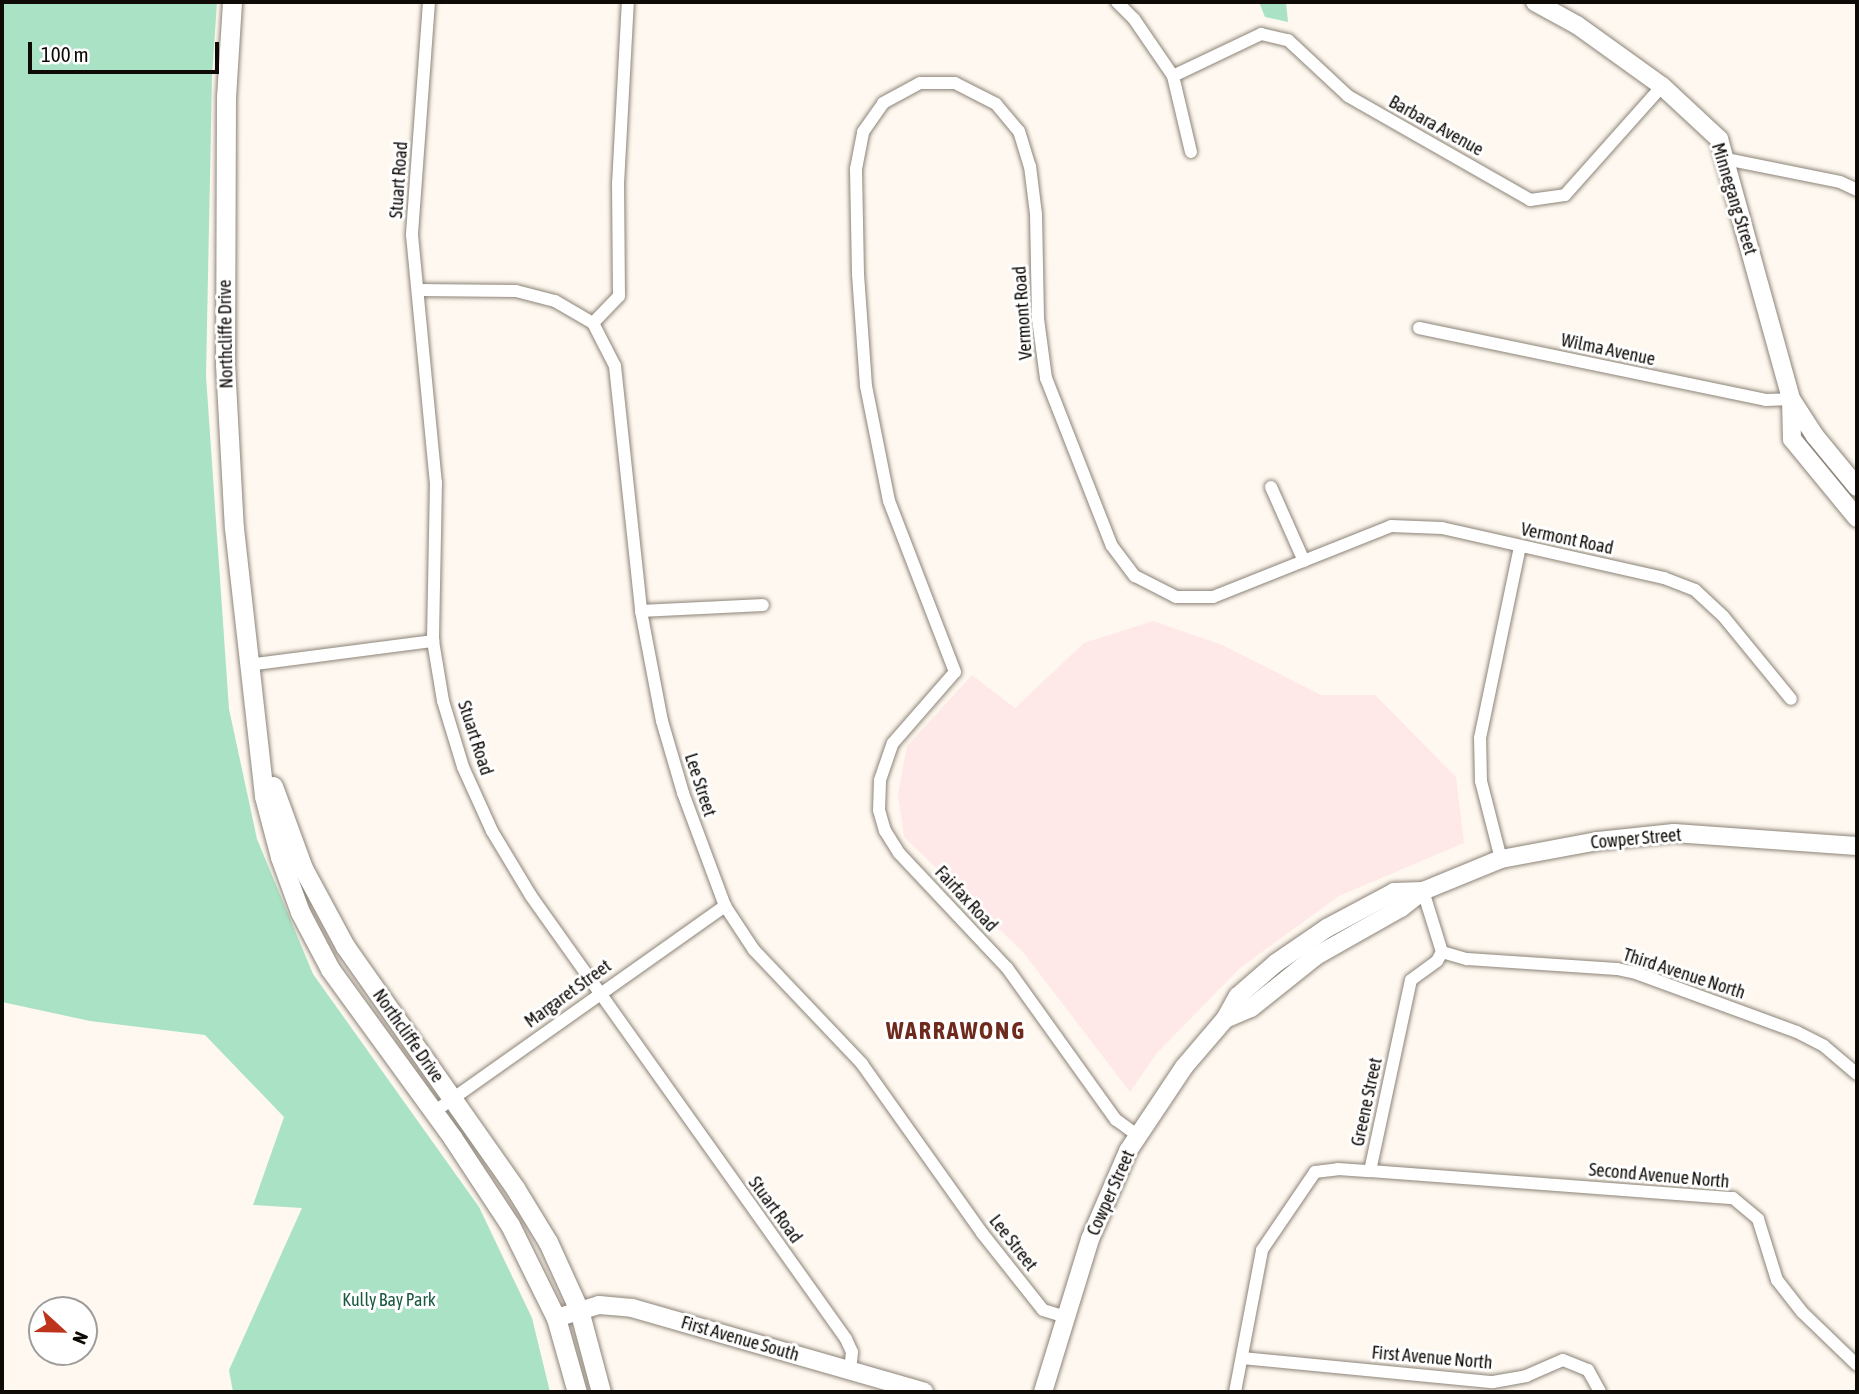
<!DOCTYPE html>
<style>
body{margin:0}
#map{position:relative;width:1859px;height:1394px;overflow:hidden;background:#fef8f0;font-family:"Asap Condensed",sans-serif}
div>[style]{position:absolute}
.medical>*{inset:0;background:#ffe9e8}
.green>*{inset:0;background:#aae2c5}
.roads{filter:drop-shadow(0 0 2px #8c8377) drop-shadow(0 0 2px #8c8377)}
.street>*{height:12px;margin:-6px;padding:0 6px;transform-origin:6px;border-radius:6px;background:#fff}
.secondary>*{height:18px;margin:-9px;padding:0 9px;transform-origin:9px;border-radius:9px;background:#fff}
.primary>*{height:19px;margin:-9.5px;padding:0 9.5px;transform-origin:9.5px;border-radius:9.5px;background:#fff}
span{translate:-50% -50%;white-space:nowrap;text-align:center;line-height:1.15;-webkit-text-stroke:6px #fff;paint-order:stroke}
.street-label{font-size:18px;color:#0e0b07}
.park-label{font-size:18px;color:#195a40}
.district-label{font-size:24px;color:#6f2a1e;font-weight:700;letter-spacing:2px}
.frame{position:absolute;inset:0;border:4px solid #0e0b07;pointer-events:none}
.north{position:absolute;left:28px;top:1296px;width:70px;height:70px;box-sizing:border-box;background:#fff;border:2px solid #9f9d9c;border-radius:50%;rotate:112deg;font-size:19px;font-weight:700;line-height:28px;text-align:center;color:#0e0b07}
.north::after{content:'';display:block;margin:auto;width:24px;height:32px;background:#be331b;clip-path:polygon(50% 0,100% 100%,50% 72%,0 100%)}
.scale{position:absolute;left:28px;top:42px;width:191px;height:32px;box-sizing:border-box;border:4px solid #0e0b07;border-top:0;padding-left:9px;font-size:21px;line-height:24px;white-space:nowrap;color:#0e0b07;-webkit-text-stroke:5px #fff;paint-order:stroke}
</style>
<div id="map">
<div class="medical">
<i style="clip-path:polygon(1153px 621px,1222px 645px,1321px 695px,1375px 695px,1456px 777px,1464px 843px,1339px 896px,1240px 968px,1156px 1054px,1130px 1092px,1023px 952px,904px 837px,898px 794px,907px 746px,972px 675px,1015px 708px,1084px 643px)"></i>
</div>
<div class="green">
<i style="clip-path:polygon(2px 2px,217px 2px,212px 76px,206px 376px,229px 709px,257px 839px,313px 974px,479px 1207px,532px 1318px,550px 1392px,233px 1392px,229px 1370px,302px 1208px,253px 1205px,284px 1117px,205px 1035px,90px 1021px,2px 1002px)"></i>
<i style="clip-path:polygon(1259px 2px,1286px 2px,1288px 22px,1265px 17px)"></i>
</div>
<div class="roads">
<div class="street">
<i style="left:429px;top:2px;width:234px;rotate:94.2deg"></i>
<i style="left:412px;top:235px;width:248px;rotate:84.5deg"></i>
<i style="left:436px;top:482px;width:159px;rotate:91.1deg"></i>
<i style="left:433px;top:641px;width:61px;rotate:80.5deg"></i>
<i style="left:443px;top:701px;width:69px;rotate:73.1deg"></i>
<i style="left:463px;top:767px;width:70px;rotate:65.6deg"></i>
<i style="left:492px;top:831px;width:76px;rotate:59deg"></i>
<i style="left:531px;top:896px;width:544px;rotate:54.58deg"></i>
<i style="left:846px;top:1339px;width:14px;rotate:65deg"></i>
<i style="left:852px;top:1352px;width:19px;rotate:96deg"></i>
<i style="left:1117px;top:2px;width:24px;rotate:45deg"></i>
<i style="left:1134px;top:19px;width:69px;rotate:55.6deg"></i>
<i style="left:1173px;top:76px;width:78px;rotate:76.7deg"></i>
<i style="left:1173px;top:76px;width:98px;rotate:-25.5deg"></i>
<i style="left:1261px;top:34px;width:28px;rotate:13deg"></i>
<i style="left:1288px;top:40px;width:82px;rotate:43deg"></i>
<i style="left:1348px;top:96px;width:210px;rotate:29.7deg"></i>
<i style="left:1530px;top:200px;width:35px;rotate:-8deg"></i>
<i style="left:1565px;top:195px;width:146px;rotate:-48.3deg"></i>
<i style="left:1726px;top:159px;width:116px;rotate:11.4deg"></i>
<i style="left:1840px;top:182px;width:19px;rotate:25deg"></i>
<i style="left:418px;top:290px;width:98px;rotate:0.6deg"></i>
<i style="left:516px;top:291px;width:40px;rotate:14.4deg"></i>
<i style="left:555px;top:301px;width:44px;rotate:30.1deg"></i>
<i style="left:593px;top:323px;width:48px;rotate:62.9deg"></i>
<i style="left:615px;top:366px;width:246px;rotate:83.9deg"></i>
<i style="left:641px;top:611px;width:112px;rotate:79.2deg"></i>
<i style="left:662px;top:721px;width:75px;rotate:73.7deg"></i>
<i style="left:683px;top:793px;width:121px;rotate:69.6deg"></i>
<i style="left:725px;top:906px;width:53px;rotate:56.6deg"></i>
<i style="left:754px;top:950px;width:157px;rotate:46.5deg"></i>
<i style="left:862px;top:1064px;width:207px;rotate:54.6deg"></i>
<i style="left:982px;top:1233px;width:98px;rotate:51.6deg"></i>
<i style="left:1043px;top:1310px;width:24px;rotate:17deg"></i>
<i style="left:593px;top:323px;width:37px;rotate:-46deg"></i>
<i style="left:619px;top:296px;width:112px;rotate:-90.5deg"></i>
<i style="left:618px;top:184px;width:182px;rotate:-86.9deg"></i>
<i style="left:1419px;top:328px;width:354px;rotate:11.7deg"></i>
<i style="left:1766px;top:400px;width:25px;rotate:-2deg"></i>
<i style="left:1271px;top:487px;width:81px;rotate:66deg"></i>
<i style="left:641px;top:611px;width:122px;rotate:-2.8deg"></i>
<i style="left:248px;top:665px;width:187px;rotate:-7.4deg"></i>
<i style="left:1501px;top:859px;width:81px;rotate:-104.4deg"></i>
<i style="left:1481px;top:781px;width:43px;rotate:-91.3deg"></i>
<i style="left:1480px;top:738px;width:195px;rotate:-78.2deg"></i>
<i style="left:1442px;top:952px;width:26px;rotate:16deg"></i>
<i style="left:1467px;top:959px;width:150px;rotate:3.8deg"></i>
<i style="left:1617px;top:969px;width:19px;rotate:12deg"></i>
<i style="left:1636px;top:973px;width:171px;rotate:20.1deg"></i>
<i style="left:1797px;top:1032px;width:30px;rotate:27deg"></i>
<i style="left:1824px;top:1046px;width:43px;rotate:40.3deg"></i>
<i style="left:434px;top:1112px;width:357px;rotate:-35.3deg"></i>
<i style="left:1137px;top:1135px;width:26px;rotate:-144deg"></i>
<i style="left:1116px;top:1120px;width:187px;rotate:-125.6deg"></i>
<i style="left:1007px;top:968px;width:158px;rotate:-133.2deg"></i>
<i style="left:899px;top:853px;width:26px;rotate:-122deg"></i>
<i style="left:885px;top:831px;width:22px;rotate:-106deg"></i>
<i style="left:879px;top:810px;width:30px;rotate:-88deg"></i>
<i style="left:880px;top:780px;width:39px;rotate:-71deg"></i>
<i style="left:893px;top:743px;width:94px;rotate:-48.9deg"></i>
<i style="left:955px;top:672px;width:183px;rotate:-111.1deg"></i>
<i style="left:889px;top:501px;width:117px;rotate:-101.3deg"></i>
<i style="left:866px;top:386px;width:112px;rotate:-94.1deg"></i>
<i style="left:858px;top:274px;width:105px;rotate:-91.1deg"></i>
<i style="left:856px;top:169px;width:38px;rotate:-79deg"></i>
<i style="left:863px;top:132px;width:35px;rotate:-55deg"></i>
<i style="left:883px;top:103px;width:42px;rotate:-28.4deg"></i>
<i style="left:920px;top:83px;width:35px"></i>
<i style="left:955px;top:83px;width:46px;rotate:27.1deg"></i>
<i style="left:996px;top:104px;width:35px;rotate:50deg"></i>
<i style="left:1019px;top:131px;width:37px;rotate:73deg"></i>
<i style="left:1030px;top:166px;width:48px;rotate:82.9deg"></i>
<i style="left:1036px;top:214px;width:105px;rotate:88.9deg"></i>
<i style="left:1038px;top:319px;width:60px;rotate:82.3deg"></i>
<i style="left:1046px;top:378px;width:180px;rotate:68.6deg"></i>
<i style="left:1112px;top:546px;width:38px;rotate:53deg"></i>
<i style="left:1135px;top:576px;width:46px;rotate:27.1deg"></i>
<i style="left:1176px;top:597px;width:37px"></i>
<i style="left:1213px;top:597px;width:192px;rotate:-21.7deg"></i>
<i style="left:1391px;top:526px;width:51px;rotate:2.2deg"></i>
<i style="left:1442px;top:528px;width:228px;rotate:12.7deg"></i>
<i style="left:1664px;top:578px;width:33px;rotate:21deg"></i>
<i style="left:1695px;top:590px;width:38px;rotate:43deg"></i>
<i style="left:1723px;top:616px;width:107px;rotate:50.7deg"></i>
<i style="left:1370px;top:1171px;width:364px;rotate:4.3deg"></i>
<i style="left:1733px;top:1198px;width:33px;rotate:40deg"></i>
<i style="left:1758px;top:1219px;width:64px;rotate:72.7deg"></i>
<i style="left:1777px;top:1280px;width:41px;rotate:52deg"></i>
<i style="left:1802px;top:1312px;width:76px;rotate:43.9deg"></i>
<i style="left:1242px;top:1358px;width:252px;rotate:5.5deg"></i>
<i style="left:1493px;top:1382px;width:34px;rotate:-10deg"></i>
<i style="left:1526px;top:1376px;width:40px;rotate:-23.4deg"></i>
<i style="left:1563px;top:1360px;width:27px;rotate:22deg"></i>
<i style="left:1588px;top:1370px;width:25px;rotate:61deg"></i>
<i style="left:1235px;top:1392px;width:145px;rotate:-79.2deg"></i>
<i style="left:1262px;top:1250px;width:94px;rotate:-55.8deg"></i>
<i style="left:1315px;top:1172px;width:23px;rotate:-7deg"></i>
<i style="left:1338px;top:1169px;width:32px;rotate:4deg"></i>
<i style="left:1370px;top:1171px;width:195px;rotate:-77.9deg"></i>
<i style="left:1411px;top:980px;width:32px;rotate:-36deg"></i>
<i style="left:1437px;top:961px;width:10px;rotate:-61deg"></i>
<i style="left:1442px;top:952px;width:64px;rotate:-107.3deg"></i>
</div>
<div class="secondary">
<i style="left:1535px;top:2px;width:48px;rotate:28.7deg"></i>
<i style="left:1577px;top:25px;width:105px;rotate:35.7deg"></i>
<i style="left:1662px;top:86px;width:78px;rotate:42.9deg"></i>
<i style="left:1719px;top:139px;width:270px;rotate:74.5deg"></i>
<i style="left:1791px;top:399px;width:40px;rotate:88.6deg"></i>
<i style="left:1792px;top:439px;width:102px;rotate:50.6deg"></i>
<i style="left:1791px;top:399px;width:44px;rotate:57deg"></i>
<i style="left:1815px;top:436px;width:66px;rotate:50.5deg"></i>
<i style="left:1225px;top:1019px;width:28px;rotate:-23deg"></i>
<i style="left:1251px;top:1008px;width:83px;rotate:-38.7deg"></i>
<i style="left:1316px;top:956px;width:98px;rotate:-29.5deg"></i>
<i style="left:1401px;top:908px;width:28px;rotate:-38deg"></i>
<i style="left:1423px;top:891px;width:84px;rotate:-22.3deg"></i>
<i style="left:1501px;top:859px;width:99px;rotate:-10.5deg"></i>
<i style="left:1598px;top:841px;width:76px;rotate:-6deg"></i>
<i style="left:1674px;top:833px;width:183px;rotate:4.1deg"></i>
<i style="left:556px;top:1318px;width:45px;rotate:-16.8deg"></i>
<i style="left:599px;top:1305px;width:33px;rotate:5deg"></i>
<i style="left:632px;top:1308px;width:304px;rotate:16deg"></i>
<i style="left:1043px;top:1392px;width:160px;rotate:-72.9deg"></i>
<i style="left:1090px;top:1239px;width:96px;rotate:-66.6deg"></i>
<i style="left:1128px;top:1151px;width:101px;rotate:-56.3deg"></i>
<i style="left:1184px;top:1067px;width:63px;rotate:-49.5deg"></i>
<i style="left:1225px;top:1019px;width:26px;rotate:-61deg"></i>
<i style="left:1238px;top:996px;width:50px;rotate:-41deg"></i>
<i style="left:1276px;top:963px;width:62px;rotate:-34.5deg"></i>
<i style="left:1327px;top:928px;width:76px;rotate:-28.2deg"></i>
<i style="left:1394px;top:892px;width:29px;rotate:-2deg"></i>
</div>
<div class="primary">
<i style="left:232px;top:2px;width:95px;rotate:93.6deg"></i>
<i style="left:226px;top:97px;width:267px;rotate:90.2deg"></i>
<i style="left:225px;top:364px;width:164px;rotate:86.9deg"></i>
<i style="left:234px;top:528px;width:270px;rotate:83.6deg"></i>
<i style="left:264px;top:796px;width:63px;rotate:75.3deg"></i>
<i style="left:280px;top:857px;width:59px;rotate:70deg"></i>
<i style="left:300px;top:912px;width:64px;rotate:62.2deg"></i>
<i style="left:330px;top:969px;width:208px;rotate:54deg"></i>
<i style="left:452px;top:1137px;width:105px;rotate:56.6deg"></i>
<i style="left:510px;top:1225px;width:104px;rotate:63.7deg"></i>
<i style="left:556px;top:1318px;width:77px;rotate:74.2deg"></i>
<i style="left:273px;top:786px;width:87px;rotate:69.9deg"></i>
<i style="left:303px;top:868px;width:89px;rotate:61.7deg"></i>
<i style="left:345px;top:946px;width:296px;rotate:54.9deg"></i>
<i style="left:515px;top:1188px;width:63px;rotate:58.6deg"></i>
<i style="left:548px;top:1242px;width:75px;rotate:65.5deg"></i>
<i style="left:579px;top:1310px;width:85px;rotate:75deg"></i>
</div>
</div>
<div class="street-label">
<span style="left:1436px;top:126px;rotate:29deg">Barbara Avenue</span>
<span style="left:399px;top:180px;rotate:-86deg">Stuart Road</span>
<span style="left:1734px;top:199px;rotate:73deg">Minnegang Street</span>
<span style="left:1023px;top:313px;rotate:-94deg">Vermont Road</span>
<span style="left:226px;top:334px;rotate:-91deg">Northcliffe Drive</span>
<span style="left:1608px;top:350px;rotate:12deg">Wilma Avenue</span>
<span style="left:1567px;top:539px;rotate:12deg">Vermont Road</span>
<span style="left:475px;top:738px;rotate:72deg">Stuart Road</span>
<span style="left:700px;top:785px;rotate:72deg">Lee Street</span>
<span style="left:1636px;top:839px;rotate:-5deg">Cowper Street</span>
<span style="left:966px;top:899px;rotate:47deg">Fairfax Road</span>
<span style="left:1684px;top:974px;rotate:18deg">Third Avenue North</span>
<span style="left:568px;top:994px;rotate:-36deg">Margaret Street</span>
<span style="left:408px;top:1036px;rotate:55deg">Northcliffe Drive</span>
<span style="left:1367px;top:1102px;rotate:-78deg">Greene Street</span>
<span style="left:1659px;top:1176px;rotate:5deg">Second Avenue North</span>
<span style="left:1111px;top:1193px;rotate:-66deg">Cowper Street</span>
<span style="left:775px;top:1210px;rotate:54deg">Stuart Road</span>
<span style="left:1013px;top:1243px;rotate:52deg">Lee Street</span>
<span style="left:740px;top:1339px;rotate:16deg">First Avenue South</span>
<span style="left:1432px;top:1358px;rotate:5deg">First Avenue North</span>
</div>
<div class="park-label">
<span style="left:389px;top:1300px">Kully Bay Park</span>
</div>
<div class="district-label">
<span style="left:956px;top:1031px">WARRAWONG</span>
</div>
<div class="frame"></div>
<div class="north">N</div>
<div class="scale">100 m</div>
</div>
